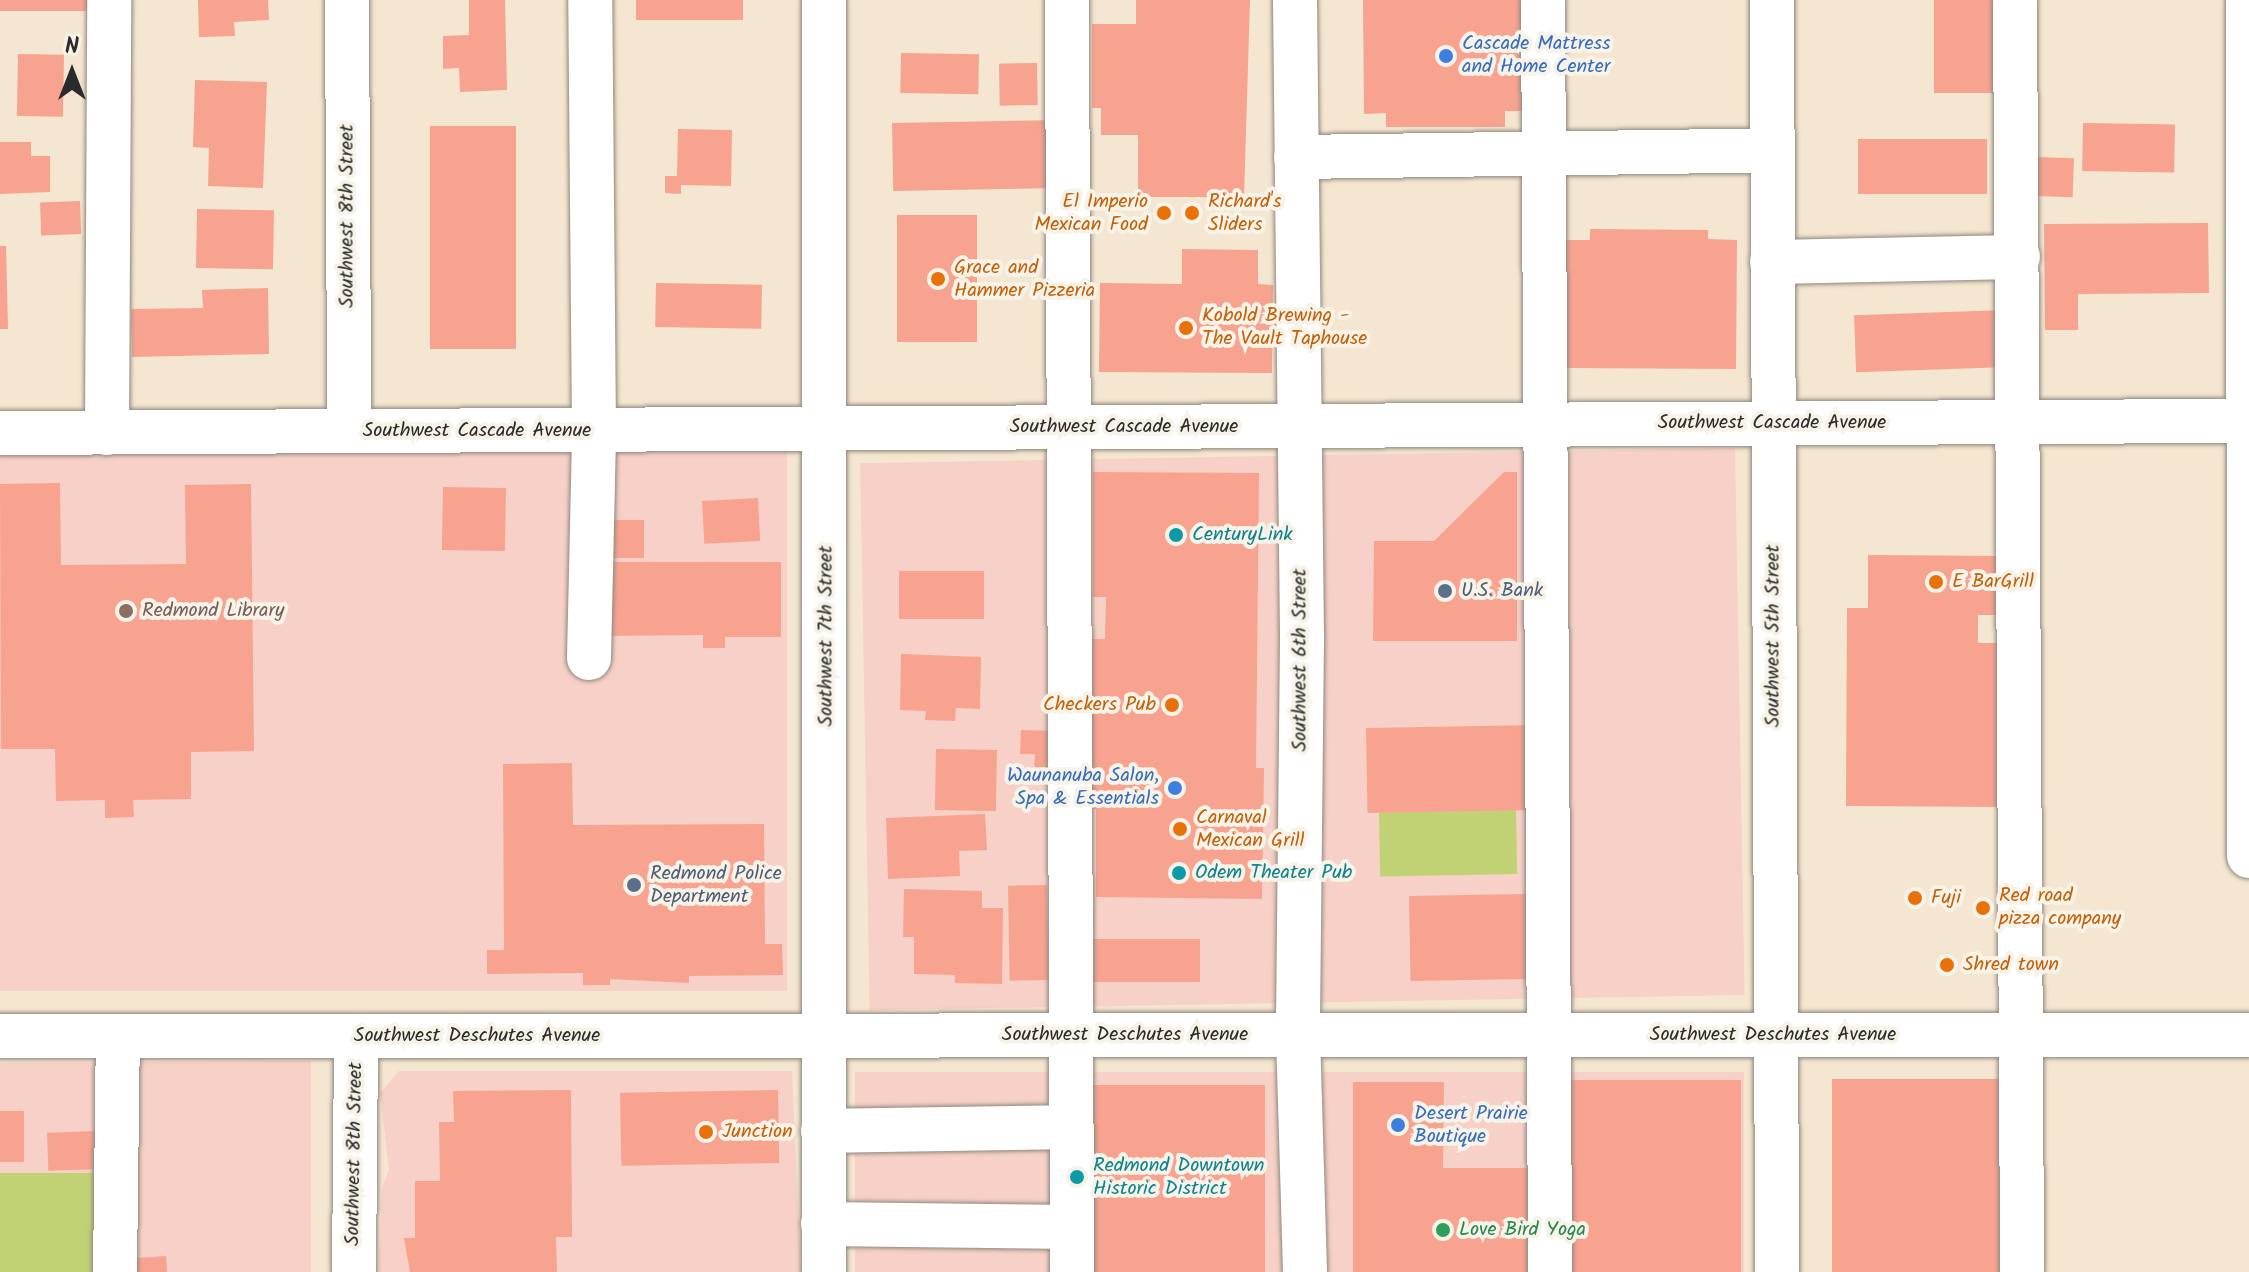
<!DOCTYPE html>
<style>
body{margin:0}
#map{position:relative;width:2249px;height:1272px;overflow:hidden;background:#f4e6d0;font-family:Kalam,sans-serif}
div>[style]{position:absolute}
.built>*{inset:0;background:#f7d1c7;transform-origin:0 0}
.green>*{inset:0;background:#c0d274;transform-origin:0 0}
.building>*{inset:0;background:#f7a390;transform-origin:0 0}
.roads{filter:drop-shadow(0 0 2px #90887e) drop-shadow(0 0 2px #90887e)}
.minor>*{height:44px;margin:-22px;padding:0 22px;transform-origin:22px;border-radius:22px;background:#fff}
.major>*{height:44px;margin:-22px;padding:0 22px;transform-origin:22px;border-radius:22px;background:#fff}
.dots>*{width:22px;height:22px;translate:-50% -50%;box-sizing:border-box;border:4px solid #f7f3e8;border-radius:50%}
span{translate:-50% -50%;white-space:nowrap;text-align:center;line-height:1.15;-webkit-text-stroke:8px #f7f3e8;paint-order:stroke}
.shop-label{font-size:20px;color:#366cbe}
.left{translate:0 -50%;text-align:left}
.right{translate:-100% -50%;text-align:right}
.food-label{font-size:20px;color:#c56008}
.street-label{font-size:20px;color:#2b2b2b}
.culture-label{font-size:20px;color:#0d838f}
.service-label{font-size:20px;color:#4e5e75}
.education-label{font-size:20px;color:#785e54}
.leisure-label{font-size:20px;color:#27864d}
.north{position:absolute;left:32px;top:32px;width:80px;height:80px;-webkit-text-stroke:6px #f7f3e8;paint-order:stroke;rotate:0deg;font-size:22px;font-weight:700;line-height:32px;text-align:center;color:#2b2b2b}
.north::after{content:'';display:block;margin:auto;width:28px;height:36px;background:#2b2b2b;clip-path:polygon(50% 0,100% 100%,50% 72%,0 100%)}
</style>
<div id="map">
<div class="built">
<i style="left:1735px;top:448px;width:547px;height:875px;rotate:89deg"></i>
<i style="left:787px;top:449px;width:542px;height:787px;rotate:90deg"></i>
<i style="clip-path:polygon(311px 1061px,311px 1272px,104px 1272px,104px 1173px,0 1173px,0 1063px)"></i>
<i style="clip-path:polygon(399px 1071px,792px 1071px,801px 1272px,379px 1272px,382px 1188px,389px 1170px,380px 1093px)"></i>
<i style="left:855px;top:1072px;width:889px;height:200px"></i>
</div>
<div class="green">
<i style="left:1516px;top:810px;width:64px;height:137px;rotate:89deg"></i>
<i style="left:0;top:1173px;width:104px;height:99px"></i>
</div>
<div class="building">
<i style="left:0;top:0;width:102px;height:11px"></i>
<i style="clip-path:polygon(198px 0,268px 0,269px 20px,234px 22px,235px 36px,199px 37px)"></i>
<i style="clip-path:polygon(469px 0,505px 0,507px 90px,460px 92px,459px 68px,443px 69px,443px 36px,469px 35px)"></i>
<i style="left:636px;top:0;width:107px;height:20px"></i>
<i style="clip-path:polygon(1136px 0,1250px 0,1244px 197px,1138px 197px,1138px 135px,1101px 135px,1101px 108px,1092px 108px,1092px 24px,1136px 24px)"></i>
<i style="clip-path:polygon(1363px 0,1529px 0,1530px 111px,1505px 111px,1505px 127px,1386px 127px,1386px 113px,1364px 114px)"></i>
<i style="left:1934px;top:0;width:69px;height:93px"></i>
<i style="left:901px;top:53px;width:78px;height:40px;rotate:1deg"></i>
<i style="left:18px;top:54px;width:46px;height:62px;rotate:1deg"></i>
<i style="left:1037px;top:63px;width:42px;height:38px;rotate:89deg"></i>
<i style="clip-path:polygon(195px 80px,267px 82px,263px 188px,208px 186px,209px 148px,193px 147px)"></i>
<i style="left:1058px;top:120px;width:68px;height:166px;rotate:89deg"></i>
<i style="left:2083px;top:123px;width:92px;height:48px;rotate:1deg"></i>
<i style="left:430px;top:126px;width:86px;height:223px"></i>
<i style="clip-path:polygon(678px 129px,732px 130px,731px 186px,681px 185px,681px 194px,665px 193px,665px 176px,677px 176px)"></i>
<i style="left:1987px;top:139px;width:55px;height:129px;rotate:90deg"></i>
<i style="clip-path:polygon(0 142px,31px 142px,31px 156px,50px 156px,50px 192px,0 194px)"></i>
<i style="left:2036px;top:157px;width:38px;height:39px;rotate:2deg"></i>
<i style="left:80px;top:201px;width:33px;height:40px;rotate:88deg"></i>
<i style="left:197px;top:209px;width:77px;height:59px;rotate:1deg"></i>
<i style="left:977px;top:215px;width:127px;height:80px;rotate:90deg"></i>
<i style="clip-path:polygon(2208px 223px,2209px 293px,2078px 294px,2078px 330px,2045px 330px,2044px 224px)"></i>
<i style="clip-path:polygon(1590px 229px,1708px 230px,1708px 239px,1737px 240px,1736px 369px,1565px 368px,1566px 240px,1590px 240px)"></i>
<i style="clip-path:polygon(0 246px,6px 246px,8px 329px,0 329px)"></i>
<i style="clip-path:polygon(1182px 249px,1258px 250px,1258px 284px,1273px 285px,1272px 373px,1099px 372px,1100px 283px,1182px 284px)"></i>
<i style="left:656px;top:283px;width:106px;height:44px;rotate:1deg"></i>
<i style="clip-path:polygon(268px 288px,269px 354px,132px 357px,131px 309px,203px 308px,202px 290px)"></i>
<i style="left:2006px;top:310px;width:57px;height:152px;rotate:88deg"></i>
<i style="clip-path:polygon(1093px 472px,1259px 473px,1256px 768px,1264px 768px,1262px 899px,1096px 897px,1096px 809px,1086px 809px,1087px 639px,1105px 639px,1106px 597px,1093px 597px)"></i>
<i style="clip-path:polygon(1504px 472px,1517px 472px,1517px 641px,1373px 641px,1374px 541px,1434px 541px)"></i>
<i style="clip-path:polygon(60px 483px,61px 565px,186px 564px,185px 485px,251px 484px,254px 751px,191px 752px,191px 799px,133px 800px,134px 817px,105px 818px,105px 800px,56px 801px,55px 749px,1px 749px,0 484px)"></i>
<i style="left:443px;top:487px;width:63px;height:63px;rotate:1deg"></i>
<i style="left:758px;top:498px;width:43px;height:56px;rotate:87deg"></i>
<i style="left:606px;top:520px;width:38px;height:38px"></i>
<i style="clip-path:polygon(1868px 555px,2005px 556px,2004px 615px,1978px 615px,1978px 643px,2001px 643px,2001px 807px,1846px 806px,1847px 608px,1868px 608px)"></i>
<i style="clip-path:polygon(607px 562px,781px 562px,781px 637px,725px 637px,725px 648px,703px 648px,703px 635px,607px 636px)"></i>
<i style="left:899px;top:571px;width:85px;height:48px"></i>
<i style="clip-path:polygon(901px 654px,981px 657px,980px 709px,956px 708px,955px 721px,925px 720px,926px 711px,900px 710px)"></i>
<i style="left:1536px;top:725px;width:85px;height:170px;rotate:89deg"></i>
<i style="clip-path:polygon(1021px 730px,1053px 731px,1052px 770px,1034px 769px,1035px 754px,1020px 754px)"></i>
<i style="left:936px;top:749px;width:61px;height:61px;rotate:1deg"></i>
<i style="clip-path:polygon(572px 763px,573px 825px,764px 824px,765px 944px,782px 944px,783px 975px,689px 976px,689px 983px,610px 979px,610px 985px,583px 985px,583px 973px,487px 974px,487px 950px,504px 950px,503px 764px)"></i>
<i style="clip-path:polygon(985px 814px,987px 850px,959px 851px,960px 876px,888px 879px,886px 818px)"></i>
<i style="left:1047px;top:885px;width:95px;height:39px;rotate:89deg"></i>
<i style="clip-path:polygon(904px 889px,982px 891px,982px 908px,1003px 908px,1002px 984px,955px 983px,955px 975px,914px 974px,914px 937px,903px 937px)"></i>
<i style="left:1526px;top:894px;width:85px;height:117px;rotate:89deg"></i>
<i style="left:1088px;top:939px;width:112px;height:43px"></i>
<i style="left:1832px;top:1079px;width:179px;height:193px"></i>
<i style="left:1741px;top:1080px;width:192px;height:173px;rotate:90deg"></i>
<i style="clip-path:polygon(1353px 1082px,1444px 1082px,1443px 1168px,1534px 1168px,1534px 1272px,1353px 1272px)"></i>
<i style="left:1087px;top:1085px;width:178px;height:187px"></i>
<i style="clip-path:polygon(571px 1090px,572px 1237px,556px 1237px,557px 1272px,410px 1272px,404px 1238px,415px 1238px,415px 1181px,440px 1181px,439px 1122px,454px 1122px,453px 1091px)"></i>
<i style="left:778px;top:1090px;width:73px;height:158px;rotate:89deg"></i>
<i style="left:0;top:1111px;width:24px;height:51px"></i>
<i style="left:98px;top:1131px;width:38px;height:51px;rotate:88deg"></i>
<i style="left:166px;top:1256px;width:16px;height:32px;rotate:86deg"></i>
</div>
<div class="roads">
<div class="minor">
<i style="left:347px;top:0;width:431px;rotate:89.7deg"></i>
<i style="left:1067px;top:0;width:1272px;rotate:89.77deg"></i>
<i style="left:1543px;top:0;width:1272px;rotate:89.68deg"></i>
<i style="left:2015px;top:0;width:1272px;rotate:89.68deg"></i>
<i style="left:2248px;top:0;width:856px;rotate:89.93deg"></i>
<i style="left:1296px;top:157px;width:476px;rotate:-0.8deg"></i>
<i style="left:1772px;top:262px;width:246px;rotate:-1.2deg"></i>
<i style="left:0;top:433px;width:2249px;rotate:-0.31deg"></i>
<i style="left:107px;top:433px;width:433px;rotate:-89.7deg"></i>
<i style="left:589px;top:658px;width:228px;rotate:-88.7deg"></i>
<i style="left:594px;top:430px;width:430px;rotate:-90.5deg"></i>
<i style="left:0;top:1036px;width:2249px;rotate:-0.03deg"></i>
<i style="left:823px;top:1131px;width:248px;rotate:-0.9deg"></i>
<i style="left:823px;top:1224px;width:249px;rotate:0.7deg"></i>
<i style="left:115px;top:1272px;width:236px;rotate:-89.3deg"></i>
<i style="left:354px;top:1272px;width:236px;rotate:-89.5deg"></i>
<i style="left:824px;top:1272px;width:1272px;rotate:-90deg"></i>
</div>
<div class="major">
<i style="left:1295px;top:0;width:639px;rotate:89.37deg"></i>
<i style="left:1302px;top:639px;width:396px;rotate:90.6deg"></i>
<i style="left:1298px;top:1035px;width:237px;rotate:88.3deg"></i>
<i style="left:1772px;top:0;width:1272px;rotate:89.77deg"></i>
</div>
</div>
<div class="dots">
<i style="left:1446px;top:56px;background:#3f7fe0"></i>
<i style="left:1164px;top:213px;background:#e8710a"></i>
<i style="left:1192px;top:213px;background:#e8710a"></i>
<i style="left:938px;top:279px;background:#e8710a"></i>
<i style="left:1186px;top:328px;background:#e8710a"></i>
<i style="left:1176px;top:535px;background:#0f9aa8"></i>
<i style="left:1936px;top:582px;background:#e8710a"></i>
<i style="left:1445px;top:591px;background:#5c6f8a"></i>
<i style="left:126px;top:611px;background:#8d6e63"></i>
<i style="left:1172px;top:705px;background:#e8710a"></i>
<i style="left:1175px;top:788px;background:#3f7fe0"></i>
<i style="left:1180px;top:829px;background:#e8710a"></i>
<i style="left:1179px;top:873px;background:#0f9aa8"></i>
<i style="left:634px;top:885px;background:#5c6f8a"></i>
<i style="left:1915px;top:898px;background:#e8710a"></i>
<i style="left:1983px;top:908px;background:#e8710a"></i>
<i style="left:1947px;top:965px;background:#e8710a"></i>
<i style="left:1398px;top:1125px;background:#3f7fe0"></i>
<i style="left:706px;top:1132px;background:#e8710a"></i>
<i style="left:1077px;top:1177px;background:#0f9aa8"></i>
<i style="left:1443px;top:1230px;background:#2e9e5b"></i>
</div>
<div class="shop-label">
<span class="left" style="left:1462px;top:56px">Cascade Mattress<br>and Home Center</span>
<span class="right" style="left:1159px;top:788px">Waunanuba Salon,<br>Spa &amp; Essentials</span>
<span class="left" style="left:1414px;top:1126px">Desert Prairie<br>Boutique</span>
</div>
<div class="food-label">
<span class="right" style="left:1148px;top:214px">El Imperio<br>Mexican Food</span>
<span class="left" style="left:1208px;top:214px">Richard's<br>Sliders</span>
<span class="left" style="left:954px;top:280px">Grace and<br>Hammer Pizzeria</span>
<span class="left" style="left:1202px;top:328px">Kobold Brewing -<br>The Vault Taphouse</span>
<span class="left" style="left:1952px;top:582px">E BarGrill</span>
<span class="right" style="left:1156px;top:705px">Checkers Pub</span>
<span class="left" style="left:1196px;top:830px">Carnaval<br>Mexican Grill</span>
<span class="left" style="left:1999px;top:908px">Red road<br>pizza company</span>
<span class="left" style="left:1931px;top:898px">Fuji</span>
<span class="left" style="left:1963px;top:965px">Shred town</span>
<span class="left" style="left:722px;top:1132px">Junction</span>
</div>
<div class="street-label">
<span style="left:348px;top:216px;rotate:-90deg">Southwest 8th Street</span>
<span style="left:1772px;top:423px">Southwest Cascade Avenue</span>
<span style="left:1124px;top:427px">Southwest Cascade Avenue</span>
<span style="left:477px;top:431px">Southwest Cascade Avenue</span>
<span style="left:827px;top:636px;rotate:-90deg">Southwest 7th Street</span>
<span style="left:1774px;top:636px;rotate:-90deg">Southwest 5th Street</span>
<span style="left:1301px;top:660px;rotate:-90deg">Southwest 6th Street</span>
<span style="left:1125px;top:1035px">Southwest Deschutes Avenue</span>
<span style="left:1773px;top:1035px">Southwest Deschutes Avenue</span>
<span style="left:477px;top:1036px">Southwest Deschutes Avenue</span>
<span style="left:355px;top:1154px;rotate:-89deg">Southwest 8th Street</span>
</div>
<div class="culture-label">
<span class="left" style="left:1192px;top:535px">CenturyLink</span>
<span class="left" style="left:1195px;top:873px">Odem Theater Pub</span>
<span class="left" style="left:1093px;top:1178px">Redmond Downtown<br>Historic District</span>
</div>
<div class="service-label">
<span class="left" style="left:1461px;top:591px">U.S. Bank</span>
<span class="left" style="left:650px;top:886px">Redmond Police<br>Department</span>
</div>
<div class="education-label">
<span class="left" style="left:142px;top:611px">Redmond Library</span>
</div>
<div class="leisure-label">
<span class="left" style="left:1459px;top:1230px">Love Bird Yoga</span>
</div>
<div class="north">N</div>
</div>
